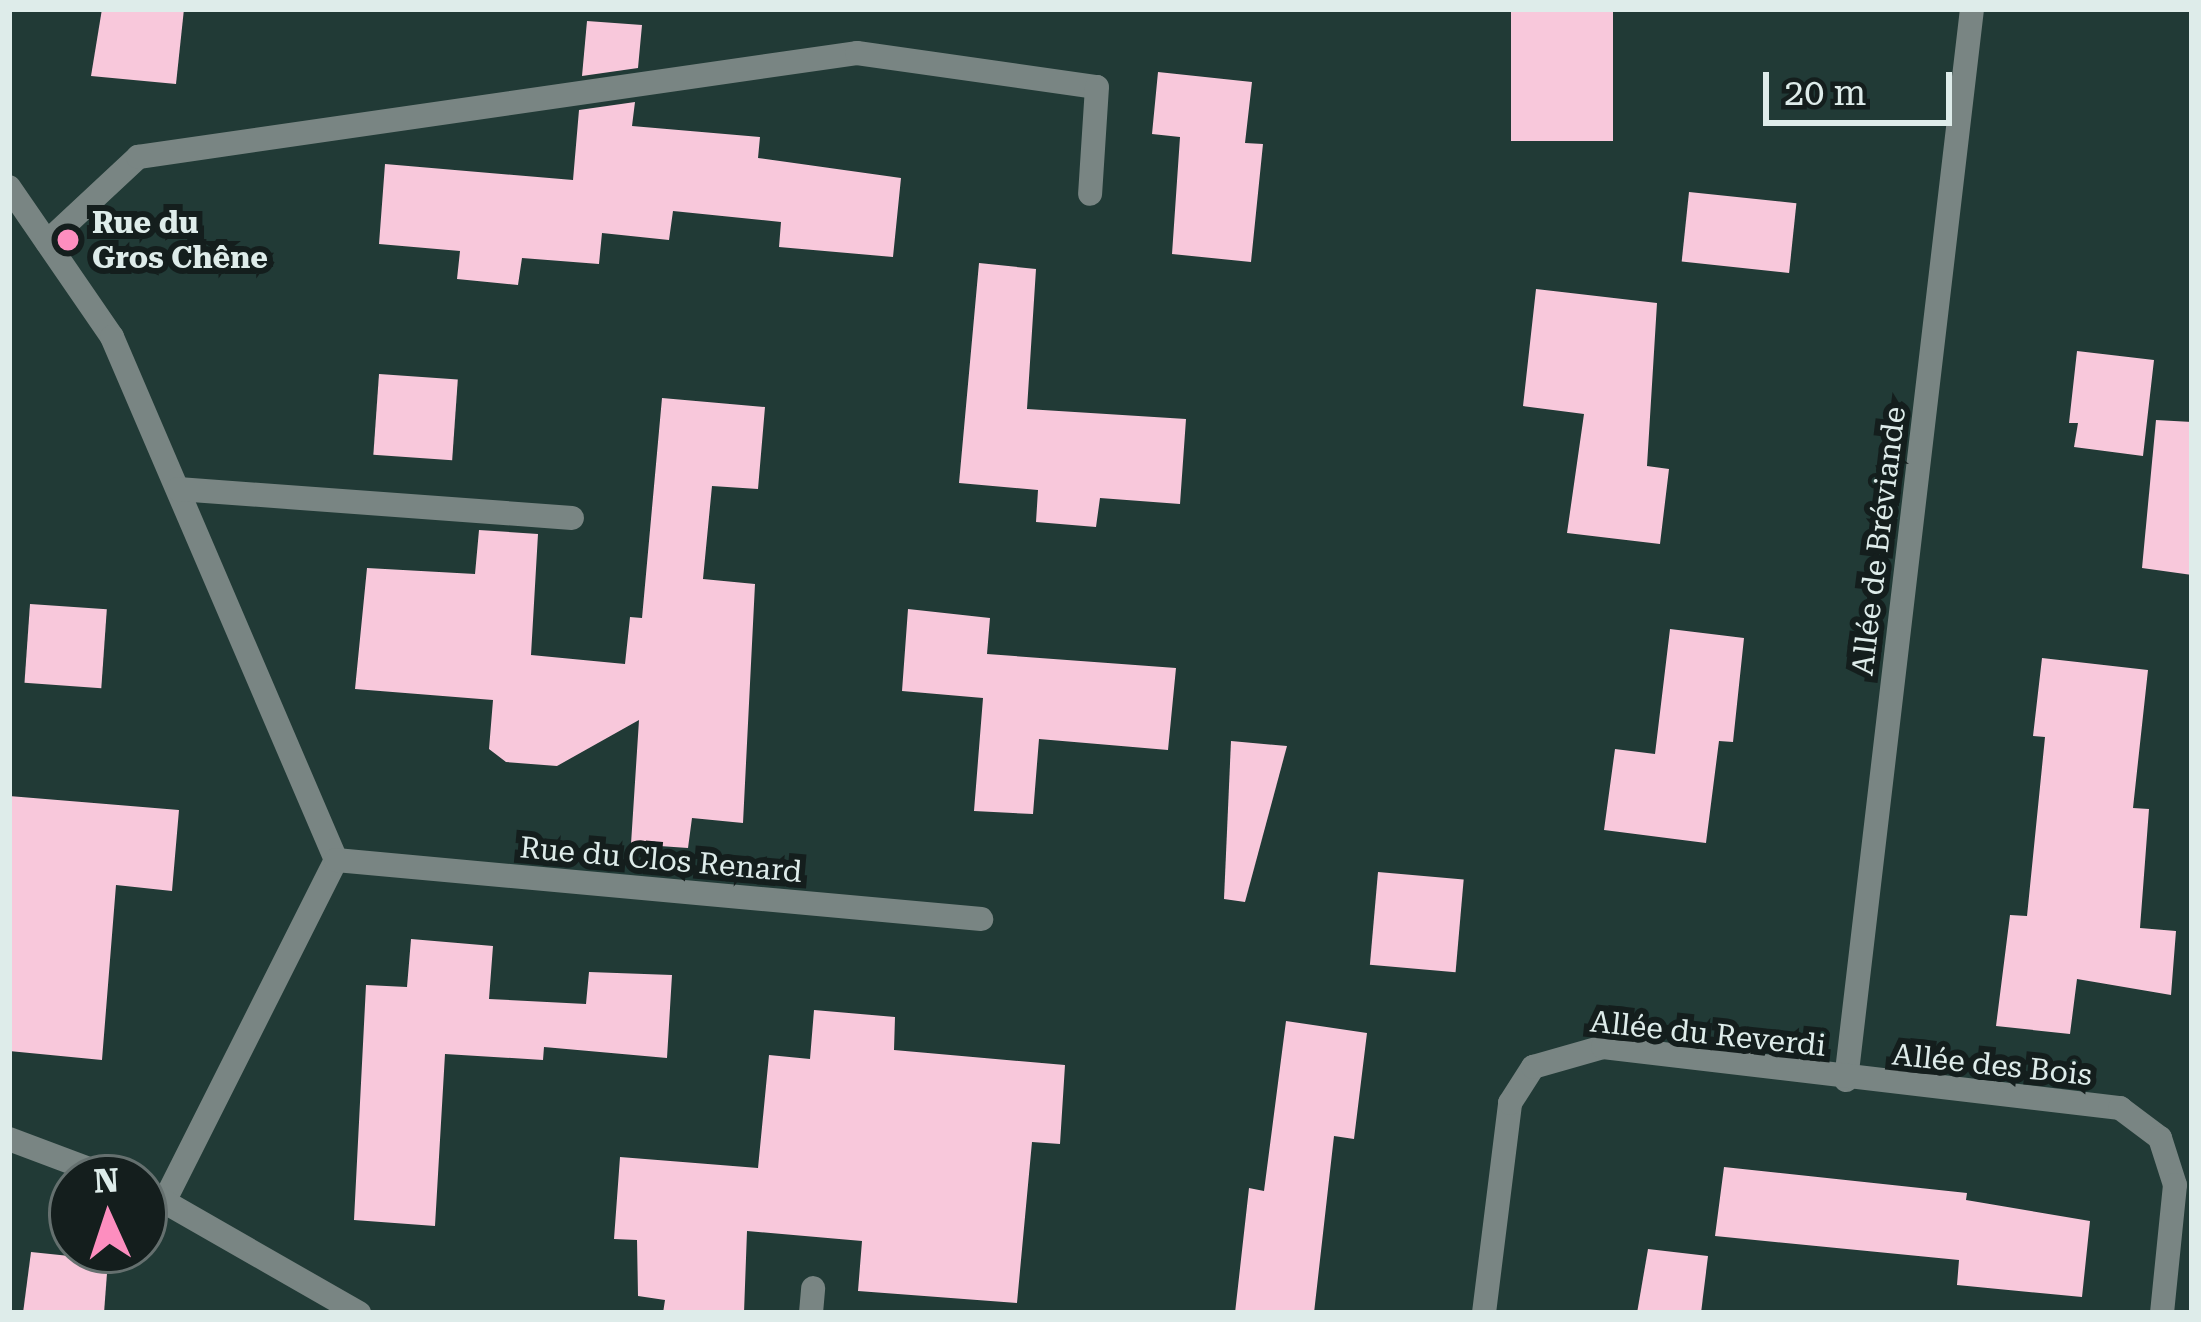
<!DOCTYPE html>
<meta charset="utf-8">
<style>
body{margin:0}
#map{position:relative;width:2201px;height:1322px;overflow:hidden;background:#213a36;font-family:"Roboto Serif",serif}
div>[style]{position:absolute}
.building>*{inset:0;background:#f8c8db;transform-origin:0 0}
.street>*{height:24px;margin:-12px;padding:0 12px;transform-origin:12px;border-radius:12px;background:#798583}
.dots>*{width:33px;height:33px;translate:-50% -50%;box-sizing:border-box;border:6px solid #141e1d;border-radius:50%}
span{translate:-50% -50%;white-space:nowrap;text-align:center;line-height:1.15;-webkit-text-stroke:12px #141e1d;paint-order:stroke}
.poi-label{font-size:30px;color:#deecea;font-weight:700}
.left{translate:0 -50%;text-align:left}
.street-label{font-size:30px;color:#deecea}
.frame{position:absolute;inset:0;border:12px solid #deecea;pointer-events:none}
.north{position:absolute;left:48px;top:1154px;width:120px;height:120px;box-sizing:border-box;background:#141e1d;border:3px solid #65706f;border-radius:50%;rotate:357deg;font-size:33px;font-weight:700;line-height:48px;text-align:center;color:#deecea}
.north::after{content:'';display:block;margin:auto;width:42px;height:54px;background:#fd8ebf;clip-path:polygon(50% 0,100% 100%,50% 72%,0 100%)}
.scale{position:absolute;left:1763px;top:72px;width:189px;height:54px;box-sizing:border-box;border:6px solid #deecea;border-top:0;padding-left:15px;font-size:36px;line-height:42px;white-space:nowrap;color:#deecea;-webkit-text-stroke:9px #141e1d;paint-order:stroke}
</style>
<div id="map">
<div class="building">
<i style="clip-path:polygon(102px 9px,184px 9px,176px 84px,91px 76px)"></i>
<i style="left:1511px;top:9px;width:102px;height:132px"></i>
<i style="clip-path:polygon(587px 21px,642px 25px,638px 68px,582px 76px)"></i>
<i style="clip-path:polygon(1158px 72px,1252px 82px,1245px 143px,1263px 144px,1251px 262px,1172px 254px,1180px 137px,1152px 134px)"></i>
<i style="clip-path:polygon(635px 102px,632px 126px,760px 137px,758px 158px,901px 178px,893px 257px,779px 247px,781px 222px,673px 211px,669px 240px,602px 233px,599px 264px,522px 258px,518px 285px,457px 279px,460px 251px,379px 244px,385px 164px,573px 180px,579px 110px)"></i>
<i style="left:1689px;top:192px;width:108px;height:70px;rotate:6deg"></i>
<i style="clip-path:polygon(979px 263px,1036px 269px,1027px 409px,1186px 419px,1180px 504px,1100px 498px,1096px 527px,1036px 522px,1038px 490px,959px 483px)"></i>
<i style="clip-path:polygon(1536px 289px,1657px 303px,1647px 466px,1669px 469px,1660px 544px,1567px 533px,1584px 414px,1523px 406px)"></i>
<i style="clip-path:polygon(2077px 351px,2154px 360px,2143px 456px,2074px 447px,2078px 423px,2069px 423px)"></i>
<i style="left:379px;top:374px;width:79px;height:81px;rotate:4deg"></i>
<i style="clip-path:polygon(662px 398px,765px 407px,758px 489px,712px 486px,703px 579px,755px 584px,743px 823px,692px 818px,688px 848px,631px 844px,639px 720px,557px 766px,506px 762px,489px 749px,493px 700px,355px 689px,367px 568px,475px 574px,479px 530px,538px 534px,531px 655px,625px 664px,630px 617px,642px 618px)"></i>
<i style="clip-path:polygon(2156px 420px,2192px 422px,2192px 575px,2142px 568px)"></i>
<i style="left:30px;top:604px;width:77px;height:79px;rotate:4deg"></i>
<i style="clip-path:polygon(908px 609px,990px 618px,987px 654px,1176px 668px,1168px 750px,1039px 739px,1033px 814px,974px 811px,983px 698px,902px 691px)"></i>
<i style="clip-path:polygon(1670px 629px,1744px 638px,1733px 742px,1719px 741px,1706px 843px,1604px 830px,1615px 749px,1655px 754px)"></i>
<i style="clip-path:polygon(2042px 658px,2148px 670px,2133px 808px,2149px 809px,2140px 928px,2176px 931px,2171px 995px,2077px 979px,2070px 1034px,1996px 1026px,2010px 915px,2027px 916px,2045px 737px,2033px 736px)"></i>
<i style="clip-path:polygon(1231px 741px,1287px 746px,1245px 902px,1224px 899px)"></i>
<i style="clip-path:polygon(9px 796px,179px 810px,172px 891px,116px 885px,102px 1060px,9px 1051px)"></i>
<i style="left:1378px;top:872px;width:86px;height:93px;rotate:5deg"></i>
<i style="clip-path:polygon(411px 939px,493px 946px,489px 999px,586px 1004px,589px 972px,672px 975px,667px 1058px,544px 1047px,543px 1060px,445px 1054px,435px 1226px,354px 1220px,366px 985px,407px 987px)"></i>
<i style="clip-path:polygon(814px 1010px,895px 1017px,894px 1050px,1065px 1065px,1060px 1144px,1032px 1142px,1017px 1303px,858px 1291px,862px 1241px,747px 1231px,744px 1313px,663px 1313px,665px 1300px,638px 1296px,637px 1240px,614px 1239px,620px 1157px,758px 1168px,769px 1055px,810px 1059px)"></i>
<i style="clip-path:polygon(1286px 1021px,1367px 1033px,1354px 1139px,1334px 1136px,1314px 1313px,1235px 1313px,1249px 1188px,1264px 1191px)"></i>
<i style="clip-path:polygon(1724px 1167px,1967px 1193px,1966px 1200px,2090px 1221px,2082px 1297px,1957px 1285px,1959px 1260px,1715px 1236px)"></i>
<i style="clip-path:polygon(1648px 1249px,1708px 1256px,1701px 1313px,1637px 1313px)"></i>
<i style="clip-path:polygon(31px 1252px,108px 1260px,104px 1313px,23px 1313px)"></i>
</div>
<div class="street">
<i style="left:9px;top:187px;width:182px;rotate:55.5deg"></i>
<i style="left:112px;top:337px;width:569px;rotate:66.81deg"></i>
<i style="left:336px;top:860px;width:378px;rotate:116.7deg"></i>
<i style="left:47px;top:242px;width:125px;rotate:-43deg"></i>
<i style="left:138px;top:157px;width:726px;rotate:-8.23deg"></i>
<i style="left:857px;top:53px;width:242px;rotate:8.1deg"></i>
<i style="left:1097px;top:87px;width:107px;rotate:93.7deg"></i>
<i style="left:178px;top:489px;width:395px;rotate:4.2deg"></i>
<i style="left:336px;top:860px;width:648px;rotate:5.23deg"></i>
<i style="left:1846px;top:1080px;width:1078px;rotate:-83.29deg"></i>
<i style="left:9px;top:1139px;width:111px;rotate:20.6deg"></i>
<i style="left:144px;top:1190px;width:248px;rotate:29.8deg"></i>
<i style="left:811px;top:1313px;width:25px;rotate:-85deg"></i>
<i style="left:1484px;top:1313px;width:212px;rotate:-82.9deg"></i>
<i style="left:1510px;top:1103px;width:43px;rotate:-57.4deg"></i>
<i style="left:1533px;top:1067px;width:73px;rotate:-15.9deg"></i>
<i style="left:1603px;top:1047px;width:521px;rotate:6.73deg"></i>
<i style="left:2120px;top:1108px;width:50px;rotate:36.9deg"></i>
<i style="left:2160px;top:1138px;width:49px;rotate:72.3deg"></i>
<i style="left:2175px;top:1185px;width:129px;rotate:95.8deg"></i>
</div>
<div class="dots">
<i style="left:68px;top:240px;background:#fd8ebf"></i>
</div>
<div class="poi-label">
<span class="left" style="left:92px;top:240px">Rue du<br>Gros Chêne</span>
</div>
<div class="street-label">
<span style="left:1879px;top:541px;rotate:-83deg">Allée de Bréviande</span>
<span style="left:661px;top:860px;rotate:5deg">Rue du Clos Renard</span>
<span style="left:1708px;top:1034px;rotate:6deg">Allée du Reverdi</span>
<span style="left:1992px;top:1065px;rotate:6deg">Allée des Bois</span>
</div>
<div class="frame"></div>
<div class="north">N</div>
<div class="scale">20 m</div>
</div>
